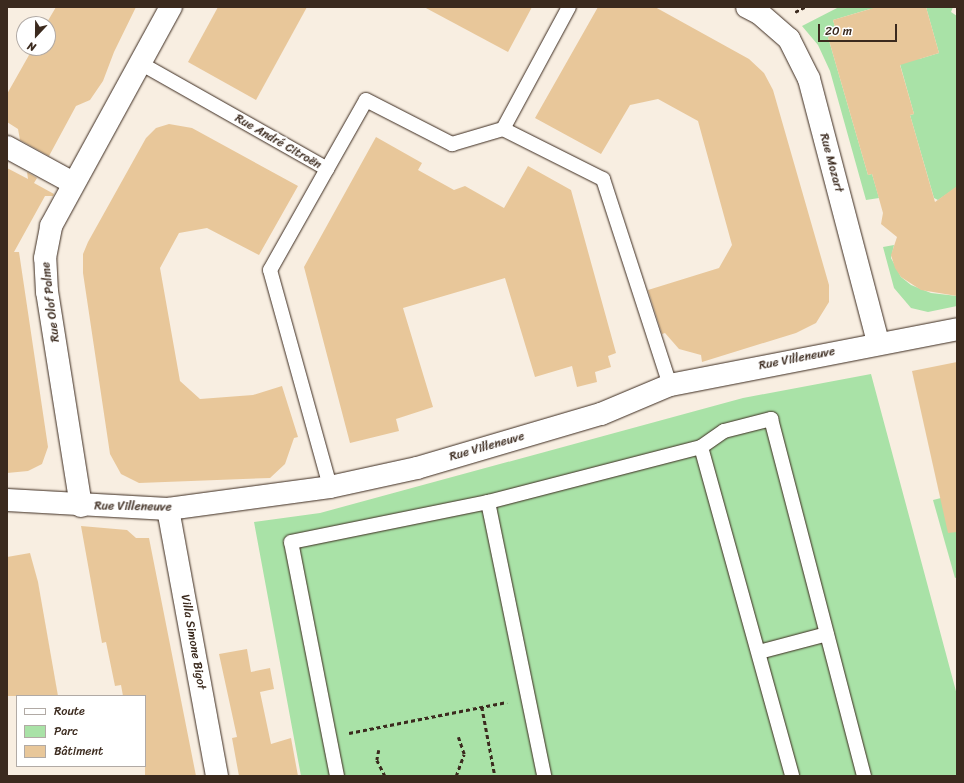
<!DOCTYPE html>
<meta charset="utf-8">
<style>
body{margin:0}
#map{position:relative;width:964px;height:783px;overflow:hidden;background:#f8eee1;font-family:Sriracha,sans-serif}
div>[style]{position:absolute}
.green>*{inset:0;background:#a9e2a7}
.building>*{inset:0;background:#e8c79a}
.path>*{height:2.5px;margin-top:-1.25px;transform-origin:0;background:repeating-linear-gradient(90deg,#3b2a1e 0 4px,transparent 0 7px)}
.roads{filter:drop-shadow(0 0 1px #3b2a1e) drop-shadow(0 0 1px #3b2a1e)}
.service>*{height:14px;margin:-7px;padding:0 7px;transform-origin:7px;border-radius:7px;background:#fff}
.minor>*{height:22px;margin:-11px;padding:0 11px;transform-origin:11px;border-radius:11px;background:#fff}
span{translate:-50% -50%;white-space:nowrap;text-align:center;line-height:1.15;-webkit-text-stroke:4px #fff;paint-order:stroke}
.street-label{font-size:12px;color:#3b2a1e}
.frame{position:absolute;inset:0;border:8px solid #3b2a1e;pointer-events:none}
.legend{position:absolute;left:16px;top:695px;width:130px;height:72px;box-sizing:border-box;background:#fff;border:1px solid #b1aaa5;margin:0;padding:5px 7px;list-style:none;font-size:12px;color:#3b2a1e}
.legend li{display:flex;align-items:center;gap:8px;height:20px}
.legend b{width:20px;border:1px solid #b1aaa5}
.north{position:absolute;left:16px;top:16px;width:40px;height:40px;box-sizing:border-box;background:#fff;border:1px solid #b1aaa5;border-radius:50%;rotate:202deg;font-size:11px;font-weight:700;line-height:16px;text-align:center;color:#3b2a1e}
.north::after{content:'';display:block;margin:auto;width:14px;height:18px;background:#3b2a1e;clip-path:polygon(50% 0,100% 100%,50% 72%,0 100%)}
.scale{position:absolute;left:818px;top:24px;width:79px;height:18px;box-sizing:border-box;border:2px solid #3b2a1e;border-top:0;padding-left:5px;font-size:12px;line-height:14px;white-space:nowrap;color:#3b2a1e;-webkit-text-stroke:3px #fff;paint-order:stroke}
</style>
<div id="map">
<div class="green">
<i style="clip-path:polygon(839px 7px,903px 7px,919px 59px,939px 53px,926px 7px,953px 7px,951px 12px,957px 16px,957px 187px,938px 200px,934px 198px,910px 115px,914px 114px,898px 57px,870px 9px,833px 20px,837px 34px,828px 37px,868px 175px,872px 174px,879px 198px,866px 200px,830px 71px,818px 45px,802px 26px)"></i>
<i style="clip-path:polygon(894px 245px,891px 258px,901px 277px,911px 285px,931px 293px,957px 296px,957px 306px,928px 312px,911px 308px,894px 288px,883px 247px)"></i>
<i style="clip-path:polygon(871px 374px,957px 695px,957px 776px,301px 776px,254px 522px,320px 513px,743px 398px)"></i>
<i style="clip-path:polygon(957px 494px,957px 577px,955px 578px,933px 500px)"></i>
</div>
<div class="building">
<i style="clip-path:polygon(56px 7px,136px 7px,114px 52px,103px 81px,90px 100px,76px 106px,49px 156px,20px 140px,18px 129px,7px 122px,7px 94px,33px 48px,48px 48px,46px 24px)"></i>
<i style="clip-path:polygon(218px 7px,307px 7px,256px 100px,188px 62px)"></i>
<i style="clip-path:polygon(424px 7px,532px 7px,508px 52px)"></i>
<i style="clip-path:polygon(598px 7px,655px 7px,749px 59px,764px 73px,773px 90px,829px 285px,829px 302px,816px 323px,796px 333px,702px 362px,701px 355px,679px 349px,665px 333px,662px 334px,648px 290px,719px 268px,732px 245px,698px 121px,658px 99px,630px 105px,601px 154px,535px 118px)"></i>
<i style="clip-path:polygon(877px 7px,926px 7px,939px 53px,900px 65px,914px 114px,910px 115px,935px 202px,957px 186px,957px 296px,921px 290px,901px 277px,895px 268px,891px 255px,897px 237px,881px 224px,883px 213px,872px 174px,868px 175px,828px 37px,837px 34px,833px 20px)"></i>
<i style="clip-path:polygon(169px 124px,192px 128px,298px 186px,259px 255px,207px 228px,179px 233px,160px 268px,180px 381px,200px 399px,253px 395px,282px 386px,298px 437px,294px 438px,285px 464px,270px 478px,139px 483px,121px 474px,110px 454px,83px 273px,83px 254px,88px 242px,146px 138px,156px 128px)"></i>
<i style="clip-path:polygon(376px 137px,422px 163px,418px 170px,454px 190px,465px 186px,504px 208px,528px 166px,571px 190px,616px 353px,608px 356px,611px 367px,595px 372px,597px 382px,577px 387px,572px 366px,535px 377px,505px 278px,403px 308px,433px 407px,396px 419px,399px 431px,350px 443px,304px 267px)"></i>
<i style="clip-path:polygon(7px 168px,28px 179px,27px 172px,37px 178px,34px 183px,54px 194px,53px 196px,45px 196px,14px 252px,19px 252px,48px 447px,42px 464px,28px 471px,7px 473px)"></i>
<i style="clip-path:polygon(957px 362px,957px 532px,948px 533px,912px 371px)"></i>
<i style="clip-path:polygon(81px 526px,127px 530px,136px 538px,149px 538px,196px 776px,145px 776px,145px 696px,123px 696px,121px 685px,115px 686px,106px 642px,102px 643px)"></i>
<i style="clip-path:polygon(30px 553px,38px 582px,58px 696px,7px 696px,7px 557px)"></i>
<i style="clip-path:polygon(247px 649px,251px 672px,270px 668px,274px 689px,260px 692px,271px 744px,291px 738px,298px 776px,239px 776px,232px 738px,237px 737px,219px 654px)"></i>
</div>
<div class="path">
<i style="left:795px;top:12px;width:11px;rotate:-27deg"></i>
<i style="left:482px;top:707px;width:70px;rotate:79.3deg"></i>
<i style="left:349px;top:733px;width:161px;rotate:-11.1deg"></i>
<i style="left:379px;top:750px;width:10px;rotate:101deg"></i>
<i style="left:377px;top:760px;width:18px;rotate:63deg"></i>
<i style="left:456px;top:776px;width:23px;rotate:-70deg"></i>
<i style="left:464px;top:754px;width:18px;rotate:-109deg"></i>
</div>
<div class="roads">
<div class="service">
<i style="left:140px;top:63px;width:215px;rotate:29.5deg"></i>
<i style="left:327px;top:169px;width:79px;rotate:-60.5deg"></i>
<i style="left:366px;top:100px;width:97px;rotate:27.1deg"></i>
<i style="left:452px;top:144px;width:53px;rotate:-16.4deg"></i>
<i style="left:503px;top:129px;width:139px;rotate:-61.6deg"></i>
<i style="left:503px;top:129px;width:112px;rotate:26.6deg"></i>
<i style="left:603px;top:179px;width:217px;rotate:72deg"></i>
<i style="left:327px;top:169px;width:116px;rotate:119.4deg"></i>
<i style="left:270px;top:270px;width:225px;rotate:74.5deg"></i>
<i style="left:701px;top:447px;width:28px;rotate:-35deg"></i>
<i style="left:724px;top:431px;width:49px;rotate:-14.3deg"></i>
<i style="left:771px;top:419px;width:369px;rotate:75.4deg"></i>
<i style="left:488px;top:502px;width:220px;rotate:-14.5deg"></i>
<i style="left:701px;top:447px;width:341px;rotate:74.5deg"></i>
<i style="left:759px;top:652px;width:70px;rotate:-14.8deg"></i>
<i style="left:337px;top:776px;width:238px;rotate:-101.1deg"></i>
<i style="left:291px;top:542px;width:201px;rotate:-11.5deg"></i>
<i style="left:488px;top:502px;width:280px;rotate:78.4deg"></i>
</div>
<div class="minor">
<i style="left:747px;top:7px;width:13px;rotate:27deg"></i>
<i style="left:759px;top:13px;width:40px;rotate:41deg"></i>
<i style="left:789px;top:39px;width:45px;rotate:63.4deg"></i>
<i style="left:809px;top:79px;width:272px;rotate:75.3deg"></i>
<i style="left:7px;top:147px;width:75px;rotate:28.6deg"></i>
<i style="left:7px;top:500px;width:161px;rotate:3.2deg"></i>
<i style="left:168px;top:509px;width:163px;rotate:-7.7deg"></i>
<i style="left:330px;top:487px;width:89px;rotate:-12.3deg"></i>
<i style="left:417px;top:468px;width:192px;rotate:-16.4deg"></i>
<i style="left:601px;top:414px;width:75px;rotate:-22.8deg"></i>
<i style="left:670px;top:385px;width:292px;rotate:-11deg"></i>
<i style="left:81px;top:506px;width:217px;rotate:-99deg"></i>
<i style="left:47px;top:292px;width:34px;rotate:-93deg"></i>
<i style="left:45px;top:258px;width:33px;rotate:-79deg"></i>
<i style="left:51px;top:226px;width:250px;rotate:-61.3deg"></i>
<i style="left:168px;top:509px;width:271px;rotate:79.6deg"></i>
</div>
</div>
<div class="street-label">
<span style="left:278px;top:142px;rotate:30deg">Rue André Citroën</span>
<span style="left:831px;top:163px;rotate:75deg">Rue Mozart</span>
<span style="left:51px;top:302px;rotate:-97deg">Rue Olof Palme</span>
<span style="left:797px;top:359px;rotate:-11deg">Rue Villeneuve</span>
<span style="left:487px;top:447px;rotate:-16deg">Rue Villeneuve</span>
<span style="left:133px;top:507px;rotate:1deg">Rue Villeneuve</span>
<span style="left:193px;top:642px;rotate:80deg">Villa Simone Bigot</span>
</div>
<div class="frame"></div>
<ul class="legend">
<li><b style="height:5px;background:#fff"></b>Route</li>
<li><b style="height:11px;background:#a9e2a7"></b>Parc</li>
<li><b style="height:11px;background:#e8c79a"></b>Bâtiment</li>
</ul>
<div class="north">N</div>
<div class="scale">20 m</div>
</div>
